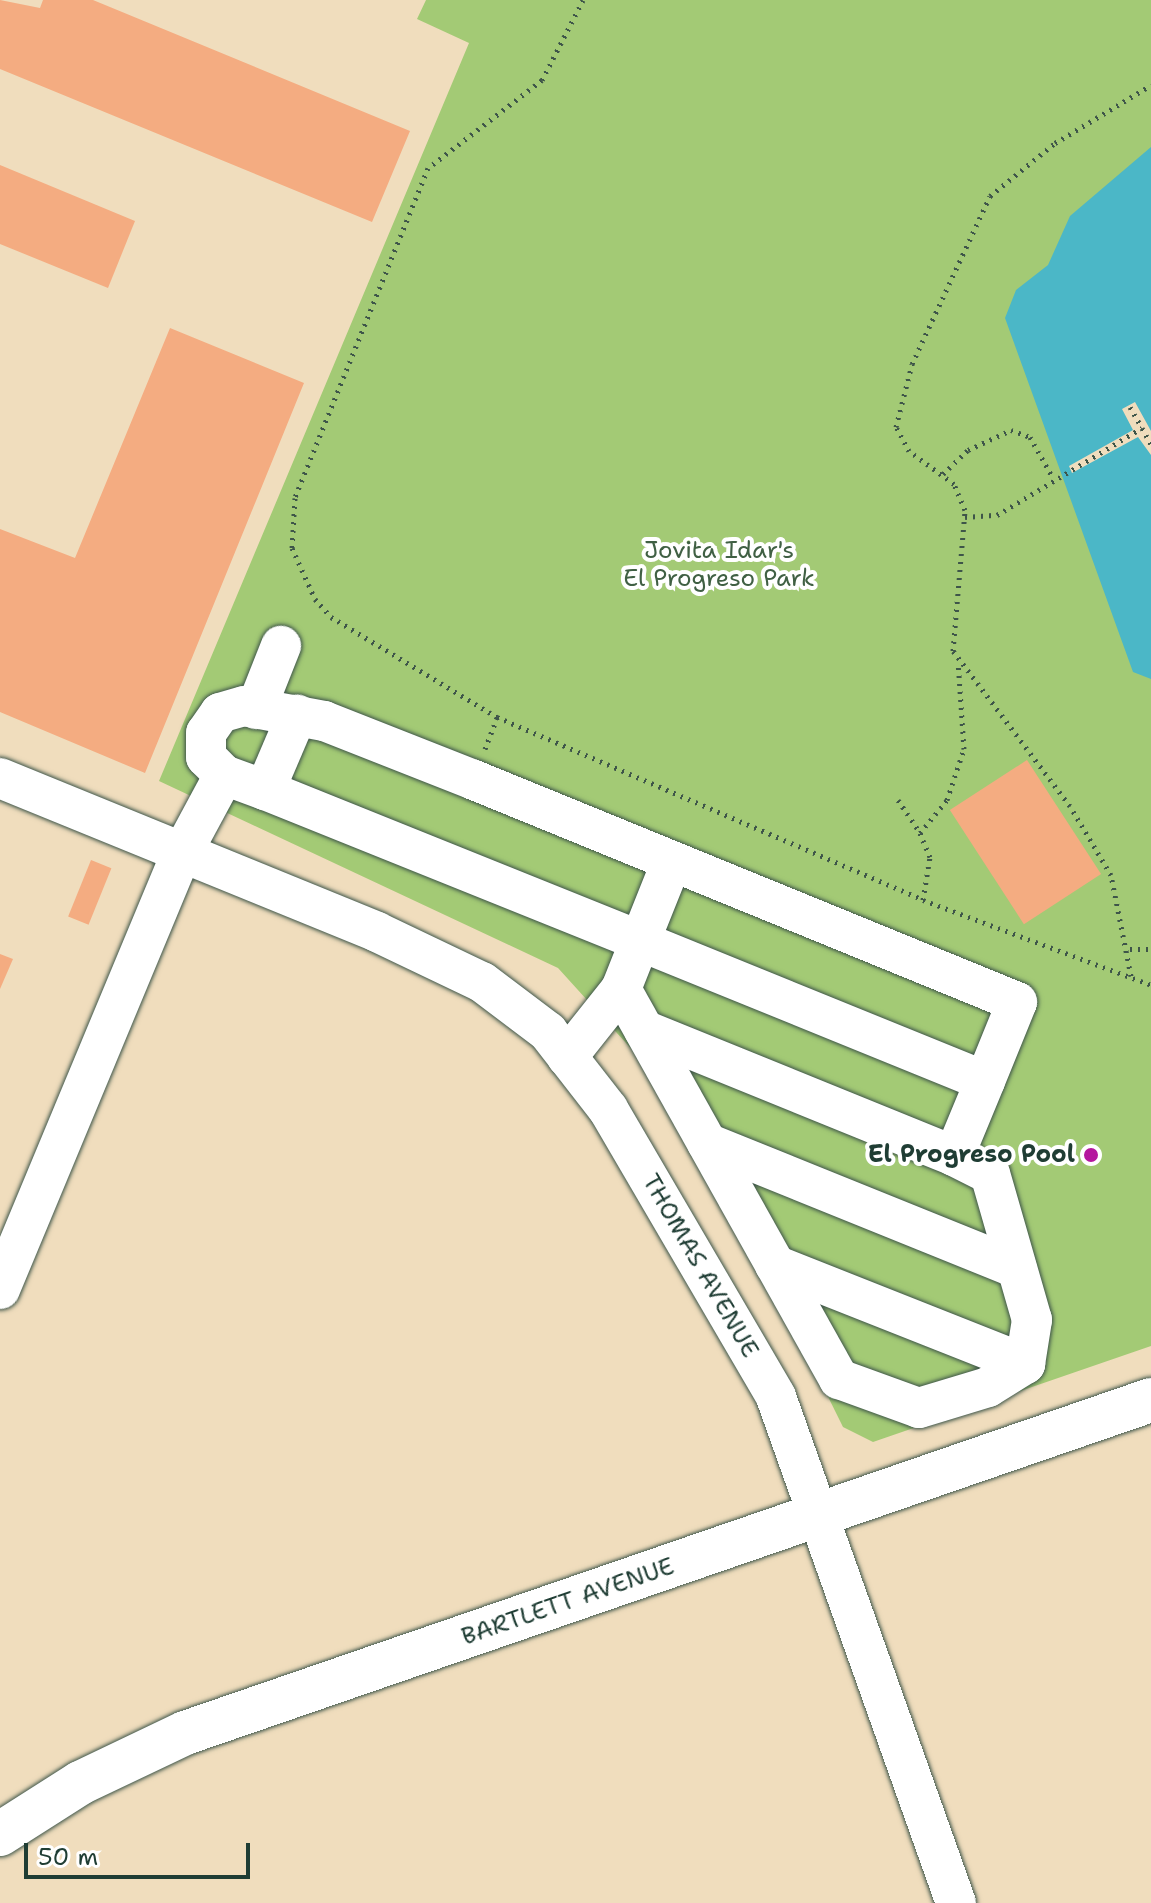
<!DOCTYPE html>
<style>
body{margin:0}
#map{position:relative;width:1151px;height:1903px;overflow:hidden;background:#f0ddbd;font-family:"Shantell Sans",sans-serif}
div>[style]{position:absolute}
.green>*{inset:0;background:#a3ca75}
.water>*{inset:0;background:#4bb7c7}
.pier>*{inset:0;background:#f0ddbd}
.building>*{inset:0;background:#f4ac81;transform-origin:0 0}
.path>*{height:5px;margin-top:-2.5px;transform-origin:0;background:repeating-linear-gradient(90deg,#3e5549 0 2px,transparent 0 8px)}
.roads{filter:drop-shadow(0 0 2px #3e5549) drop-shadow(0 0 2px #3e5549)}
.minor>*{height:40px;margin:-20px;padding:0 20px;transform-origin:20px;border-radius:20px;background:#fff}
.major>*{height:44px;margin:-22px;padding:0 22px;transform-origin:22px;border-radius:22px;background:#fff}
.dots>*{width:22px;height:22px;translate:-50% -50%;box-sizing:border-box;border:4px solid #fff;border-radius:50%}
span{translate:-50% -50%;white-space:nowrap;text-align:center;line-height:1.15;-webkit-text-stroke:8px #fff;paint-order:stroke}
.park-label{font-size:24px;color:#406044}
.poi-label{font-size:24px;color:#1f3d34;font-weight:700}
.right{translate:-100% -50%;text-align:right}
.street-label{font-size:24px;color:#1f3d34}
.scale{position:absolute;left:24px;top:1843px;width:226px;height:36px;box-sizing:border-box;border:4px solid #1f3d34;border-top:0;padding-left:10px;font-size:24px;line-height:28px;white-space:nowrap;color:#1f3d34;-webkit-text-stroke:6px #fff;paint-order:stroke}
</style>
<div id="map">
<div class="green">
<i style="clip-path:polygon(426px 0,1151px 0,1151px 1346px,873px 1442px,843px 1427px,758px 1255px,646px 1065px,558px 968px,159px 781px,469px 43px,417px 19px)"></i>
</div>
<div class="water">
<i style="clip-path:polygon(1151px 147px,1151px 679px,1133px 672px,1005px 318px,1016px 290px,1048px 265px,1070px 216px)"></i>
</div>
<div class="pier">
<i style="clip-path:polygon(1135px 402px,1151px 431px,1151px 455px,1138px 437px,1072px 473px,1069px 466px,1133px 430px,1122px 409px)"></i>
</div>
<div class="building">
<i style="clip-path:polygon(0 0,40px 8px,43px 0,93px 0,410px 131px,372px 222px,0 69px)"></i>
<i style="clip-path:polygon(0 165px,135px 221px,108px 288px,0 244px)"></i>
<i style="clip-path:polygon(170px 328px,304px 383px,145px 773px,0 712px,0 529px,75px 558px)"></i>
<i style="left:1027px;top:760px;width:136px;height:92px;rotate:57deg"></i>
<i style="left:91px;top:860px;width:22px;height:61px;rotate:22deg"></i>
<i style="clip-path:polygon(0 954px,13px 959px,0 989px)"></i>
</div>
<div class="path">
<i style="left:583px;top:0;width:90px;rotate:117.1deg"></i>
<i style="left:542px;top:80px;width:144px;rotate:142.3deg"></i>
<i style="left:428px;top:168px;width:356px;rotate:112deg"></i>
<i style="left:295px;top:498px;width:50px;rotate:93.4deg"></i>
<i style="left:292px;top:548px;width:56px;rotate:65.7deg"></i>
<i style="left:315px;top:599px;width:24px;rotate:48deg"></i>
<i style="left:331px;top:617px;width:194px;rotate:31.1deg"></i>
<i style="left:497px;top:717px;width:464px;rotate:23.2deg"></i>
<i style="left:923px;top:900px;width:243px;rotate:20.4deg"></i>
<i style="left:1130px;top:407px;width:24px;rotate:60deg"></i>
<i style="left:943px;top:474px;width:35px;rotate:-44deg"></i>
<i style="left:968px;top:450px;width:47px;rotate:-24.9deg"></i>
<i style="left:1011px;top:430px;width:20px;rotate:20deg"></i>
<i style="left:1030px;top:437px;width:47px;rotate:60.7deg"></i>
<i style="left:965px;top:517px;width:32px;rotate:-4deg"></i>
<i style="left:997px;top:515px;width:169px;rotate:-31deg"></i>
<i style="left:1142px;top:428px;width:18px;rotate:61deg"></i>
<i style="left:485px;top:749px;width:34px;rotate:-69deg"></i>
<i style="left:898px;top:800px;width:40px;rotate:56deg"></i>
<i style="left:923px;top:900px;width:44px;rotate:-80.8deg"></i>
<i style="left:930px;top:857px;width:26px;rotate:-113deg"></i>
<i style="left:920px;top:833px;width:43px;rotate:-50.7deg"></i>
<i style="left:947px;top:800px;width:54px;rotate:-71.6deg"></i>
<i style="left:964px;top:749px;width:87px;rotate:-93.9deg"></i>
<i style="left:1130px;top:949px;width:21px"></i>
<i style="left:1131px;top:976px;width:103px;rotate:-101.2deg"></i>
<i style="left:1111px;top:875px;width:80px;rotate:-120.7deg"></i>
<i style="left:1070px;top:806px;width:194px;rotate:-127deg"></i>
<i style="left:953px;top:651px;width:142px;rotate:-85.1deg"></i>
<i style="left:965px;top:510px;width:28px;rotate:-113deg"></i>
<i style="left:954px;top:484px;width:56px;rotate:-143.7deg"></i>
<i style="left:909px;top:451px;width:27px;rotate:-118deg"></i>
<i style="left:896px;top:427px;width:65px;rotate:-75.7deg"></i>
<i style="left:912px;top:364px;width:185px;rotate:-65.1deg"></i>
<i style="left:990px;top:196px;width:84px;rotate:-39.2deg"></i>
<i style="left:1055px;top:143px;width:112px;rotate:-31.1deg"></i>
</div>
<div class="roads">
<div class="minor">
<i style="left:256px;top:709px;width:68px;rotate:-68.4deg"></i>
<i style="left:0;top:778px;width:407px;rotate:22.2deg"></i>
<i style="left:377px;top:932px;width:116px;rotate:25.5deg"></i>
<i style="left:482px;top:982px;width:83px;rotate:37.1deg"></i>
<i style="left:548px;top:1032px;width:98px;rotate:52.1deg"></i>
<i style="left:608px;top:1109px;width:333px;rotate:59.7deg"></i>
<i style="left:776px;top:1397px;width:537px;rotate:70.42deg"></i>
<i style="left:265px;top:790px;width:82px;rotate:-66.9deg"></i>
<i style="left:672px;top:861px;width:86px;rotate:111.8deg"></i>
<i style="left:640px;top:941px;width:52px;rotate:111.6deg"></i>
<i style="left:621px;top:989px;width:447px;rotate:60.8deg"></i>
<i style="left:839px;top:1379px;width:85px;rotate:19.9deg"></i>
<i style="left:919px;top:1408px;width:72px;rotate:-16.9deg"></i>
<i style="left:988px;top:1387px;width:44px;rotate:-31.9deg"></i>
<i style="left:1025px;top:1364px;width:45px;rotate:-81deg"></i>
<i style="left:1032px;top:1320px;width:152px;rotate:-106deg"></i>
<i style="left:990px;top:1174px;width:40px;rotate:-153.4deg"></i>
<i style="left:954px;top:1156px;width:81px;rotate:-67.5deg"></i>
<i style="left:985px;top:1081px;width:85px;rotate:-67.9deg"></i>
<i style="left:1017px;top:1002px;width:587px;rotate:-157.76deg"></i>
<i style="left:474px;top:780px;width:161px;rotate:-158.5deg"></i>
<i style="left:324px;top:721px;width:81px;rotate:-169.4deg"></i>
<i style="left:244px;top:706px;width:25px;rotate:164deg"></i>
<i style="left:220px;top:713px;width:24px;rotate:125deg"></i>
<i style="left:206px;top:733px;width:24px;rotate:90deg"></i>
<i style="left:206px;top:757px;width:25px;rotate:45deg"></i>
<i style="left:224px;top:775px;width:44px;rotate:20.1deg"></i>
<i style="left:265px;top:790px;width:404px;rotate:21.9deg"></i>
<i style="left:640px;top:941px;width:372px;rotate:22.1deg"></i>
<i style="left:644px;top:1030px;width:335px;rotate:22.1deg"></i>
<i style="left:567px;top:1057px;width:87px;rotate:-51.5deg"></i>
<i style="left:707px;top:1143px;width:334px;rotate:22deg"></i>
<i style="left:775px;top:1265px;width:269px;rotate:21.6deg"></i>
<i style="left:0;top:1289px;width:470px;rotate:-67.4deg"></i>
<i style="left:181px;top:855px;width:91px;rotate:-61.7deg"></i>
</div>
<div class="major">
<i style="left:0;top:1834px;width:95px;rotate:-32.5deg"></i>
<i style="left:80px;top:1783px;width:116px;rotate:-25.5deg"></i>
<i style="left:185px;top:1733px;width:1022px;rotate:-19.02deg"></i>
</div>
</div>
<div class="dots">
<i style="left:1091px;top:1155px;background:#b5179e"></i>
</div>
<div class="park-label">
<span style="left:719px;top:565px">Jovita Idar's<br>El Progreso Park</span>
</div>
<div class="poi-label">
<span class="right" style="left:1075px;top:1155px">El Progreso Pool</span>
</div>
<div class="street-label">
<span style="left:700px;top:1266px;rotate:60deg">THOMAS AVENUE</span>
<span style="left:568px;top:1602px;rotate:-19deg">BARTLETT AVENUE</span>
</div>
<div class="scale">50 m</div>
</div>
